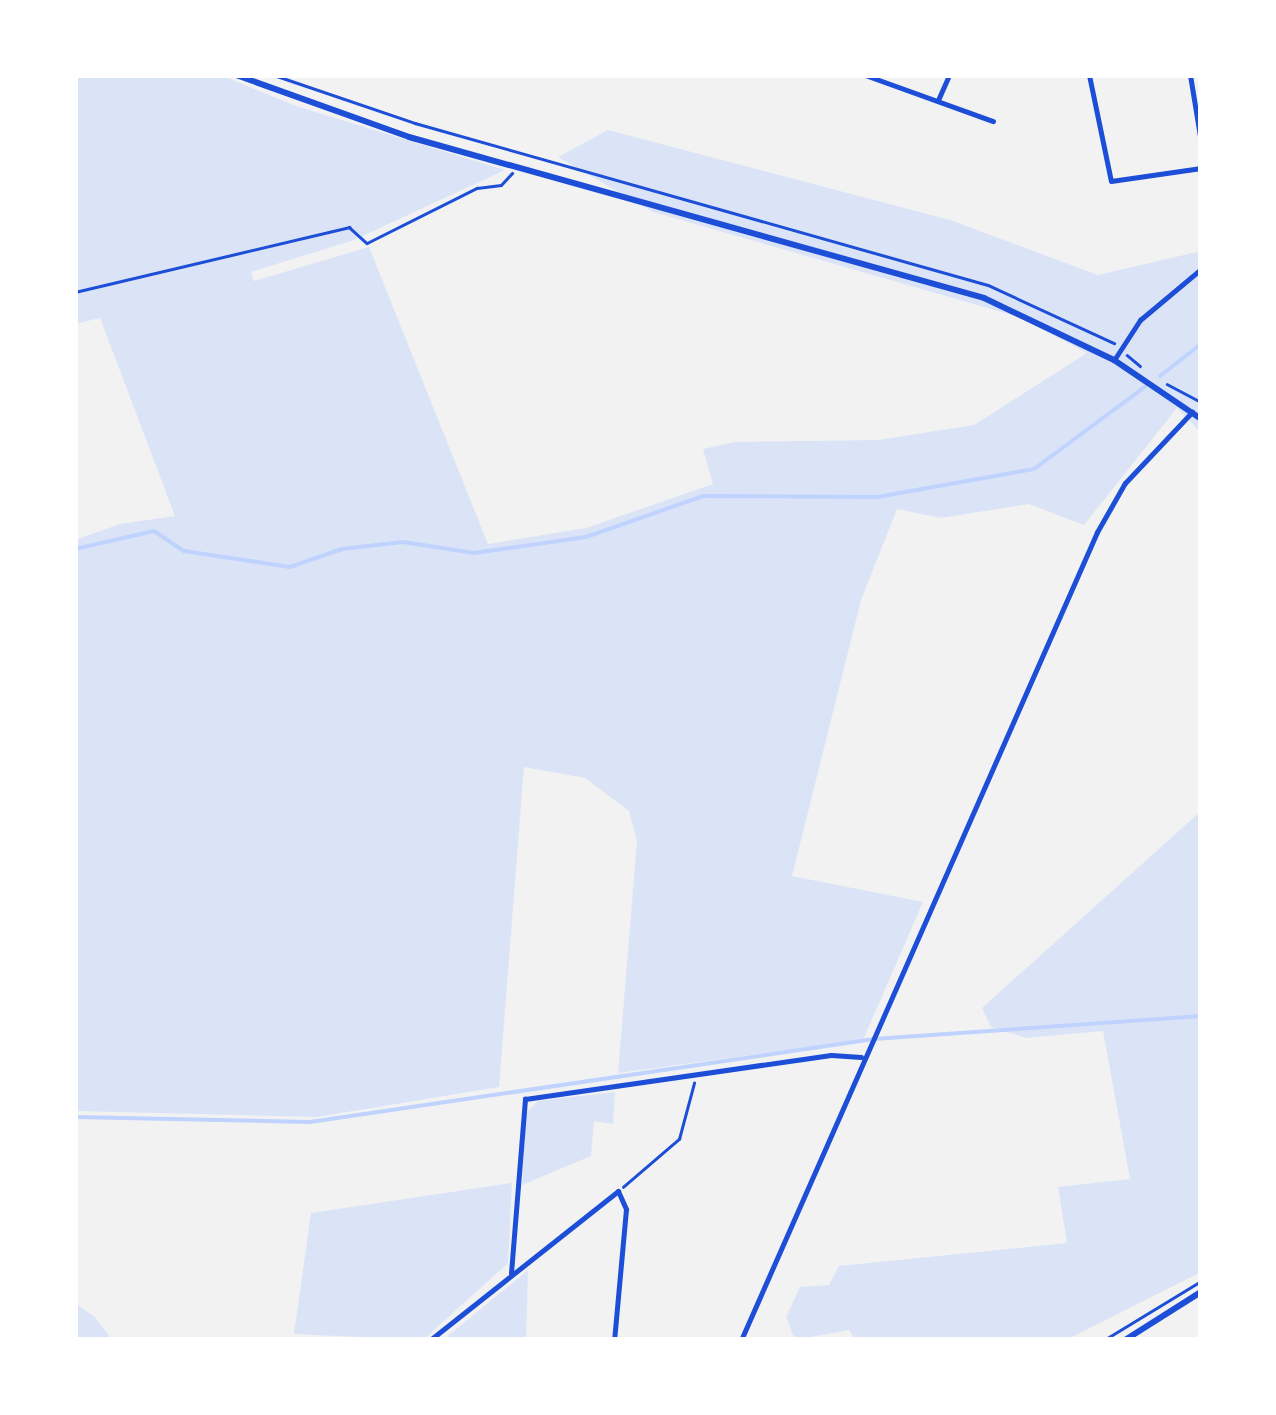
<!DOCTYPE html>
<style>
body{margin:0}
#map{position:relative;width:1276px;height:1415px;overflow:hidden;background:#f2f2f2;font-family:Cabin,sans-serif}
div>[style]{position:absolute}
.green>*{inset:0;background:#dbe4f7}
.stream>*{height:4px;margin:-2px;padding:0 2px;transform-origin:2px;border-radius:2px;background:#bfd3fe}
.path>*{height:2.5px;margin:-1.25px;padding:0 1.25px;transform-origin:1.25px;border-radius:1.25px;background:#1d4ed8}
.minor>*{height:5px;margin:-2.5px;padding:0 2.5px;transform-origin:2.5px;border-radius:2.5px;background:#1d4ed8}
.tertiary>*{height:6px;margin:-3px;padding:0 3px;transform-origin:3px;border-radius:3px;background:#1d4ed8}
span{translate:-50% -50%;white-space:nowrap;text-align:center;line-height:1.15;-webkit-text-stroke:10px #fff;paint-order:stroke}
.frame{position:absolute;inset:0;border:78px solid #fff;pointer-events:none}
</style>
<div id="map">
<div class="green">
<i style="clip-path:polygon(75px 75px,221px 75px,296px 106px,505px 170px,354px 240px,251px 272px,254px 281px,369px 247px,488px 544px,586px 528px,713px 484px,703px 449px,734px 442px,878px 440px,974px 425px,1087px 353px,1019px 317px,653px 212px,558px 157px,608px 130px,950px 220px,1098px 275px,1201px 251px,1201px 433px,1177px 408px,1084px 525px,1029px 504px,941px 518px,897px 509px,861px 600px,792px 876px,923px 902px,863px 1040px,618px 1073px,637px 841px,629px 811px,585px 778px,524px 767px,499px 1087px,317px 1117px,75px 1111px,75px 540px,120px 524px,175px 516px,100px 318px,75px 324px)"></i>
<i style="clip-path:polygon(1201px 811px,1201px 1272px,1066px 1340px,855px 1340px,849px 1330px,795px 1340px,786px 1317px,800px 1287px,829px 1285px,839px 1266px,1067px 1243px,1058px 1187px,1130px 1179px,1103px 1031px,1026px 1038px,991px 1027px,982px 1008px)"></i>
<i style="clip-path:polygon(615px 1092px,613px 1124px,594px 1121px,591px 1156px,522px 1185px,526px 1113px,538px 1101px)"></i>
<i style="clip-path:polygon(512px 1183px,508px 1263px,423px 1340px,294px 1334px,311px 1213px)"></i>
<i style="clip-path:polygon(528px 1270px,526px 1340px,443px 1340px)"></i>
<i style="clip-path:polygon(75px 1303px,95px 1317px,112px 1340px,75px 1340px)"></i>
</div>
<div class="stream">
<i style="left:1160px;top:376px;width:52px;rotate:-38deg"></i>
<i style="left:75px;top:549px;width:81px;rotate:-12.8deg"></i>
<i style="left:154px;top:531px;width:36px;rotate:34deg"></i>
<i style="left:184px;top:551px;width:107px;rotate:8.6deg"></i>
<i style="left:290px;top:567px;width:55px;rotate:-19.1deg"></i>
<i style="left:342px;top:549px;width:61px;rotate:-6.5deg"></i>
<i style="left:403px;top:542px;width:72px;rotate:8.8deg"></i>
<i style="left:474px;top:553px;width:113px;rotate:-8.1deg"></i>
<i style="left:586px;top:537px;width:124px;rotate:-19.3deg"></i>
<i style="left:703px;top:496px;width:174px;rotate:0.3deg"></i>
<i style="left:877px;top:497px;width:159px;rotate:-10.1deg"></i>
<i style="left:1034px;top:469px;width:138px;rotate:-36.5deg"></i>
<i style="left:75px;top:1117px;width:235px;rotate:1.2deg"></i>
<i style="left:310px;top:1122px;width:570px;rotate:-8.37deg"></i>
<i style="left:874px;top:1039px;width:328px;rotate:-4deg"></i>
</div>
<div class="path">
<i style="left:274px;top:75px;width:149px;rotate:18.8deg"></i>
<i style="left:415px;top:123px;width:595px;rotate:15.79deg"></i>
<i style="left:988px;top:285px;width:139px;rotate:24.7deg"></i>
<i style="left:75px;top:292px;width:282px;rotate:-13.3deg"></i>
<i style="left:349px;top:227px;width:24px;rotate:42deg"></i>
<i style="left:367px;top:243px;width:123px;rotate:-26.6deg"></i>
<i style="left:477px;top:188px;width:24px;rotate:-7deg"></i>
<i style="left:501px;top:185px;width:16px;rotate:-47deg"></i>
<i style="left:1127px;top:355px;width:17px;rotate:40deg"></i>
<i style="left:1167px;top:384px;width:38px;rotate:28deg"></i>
<i style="left:623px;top:1187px;width:74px;rotate:-40.6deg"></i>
<i style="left:679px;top:1139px;width:58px;rotate:-75deg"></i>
<i style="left:1104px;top:1340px;width:114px;rotate:-31.3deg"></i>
</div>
<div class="minor">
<i style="left:865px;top:75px;width:136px;rotate:19.8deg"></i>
<i style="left:1089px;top:75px;width:108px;rotate:78.3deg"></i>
<i style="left:1111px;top:181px;width:91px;rotate:-8.2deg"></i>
<i style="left:1190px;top:75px;width:68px;rotate:80.7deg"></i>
<i style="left:938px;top:100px;width:27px;rotate:-66deg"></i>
<i style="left:1114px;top:360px;width:48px;rotate:-57deg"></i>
<i style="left:1140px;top:320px;width:80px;rotate:-39.9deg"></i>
<i style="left:511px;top:1273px;width:175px;rotate:-85.4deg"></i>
<i style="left:525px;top:1099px;width:309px;rotate:-8.2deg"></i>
<i style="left:831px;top:1055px;width:30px;rotate:4deg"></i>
<i style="left:430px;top:1340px;width:240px;rotate:-38.4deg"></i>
<i style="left:618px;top:1191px;width:20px;rotate:66deg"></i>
<i style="left:626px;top:1209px;width:132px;rotate:95.2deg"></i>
<i style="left:741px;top:1340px;width:883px;rotate:-66.22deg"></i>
<i style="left:1097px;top:532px;width:56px;rotate:-60.3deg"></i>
<i style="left:1125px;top:483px;width:98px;rotate:-46.7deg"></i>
</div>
<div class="tertiary">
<i style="left:236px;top:75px;width:184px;rotate:19.7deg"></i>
<i style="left:409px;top:137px;width:597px;rotate:15.64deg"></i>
<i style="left:984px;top:298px;width:144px;rotate:25.5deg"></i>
<i style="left:1114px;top:360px;width:105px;rotate:34.1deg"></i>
<i style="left:1125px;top:1340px;width:90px;rotate:-32.3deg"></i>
</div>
<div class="frame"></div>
</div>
